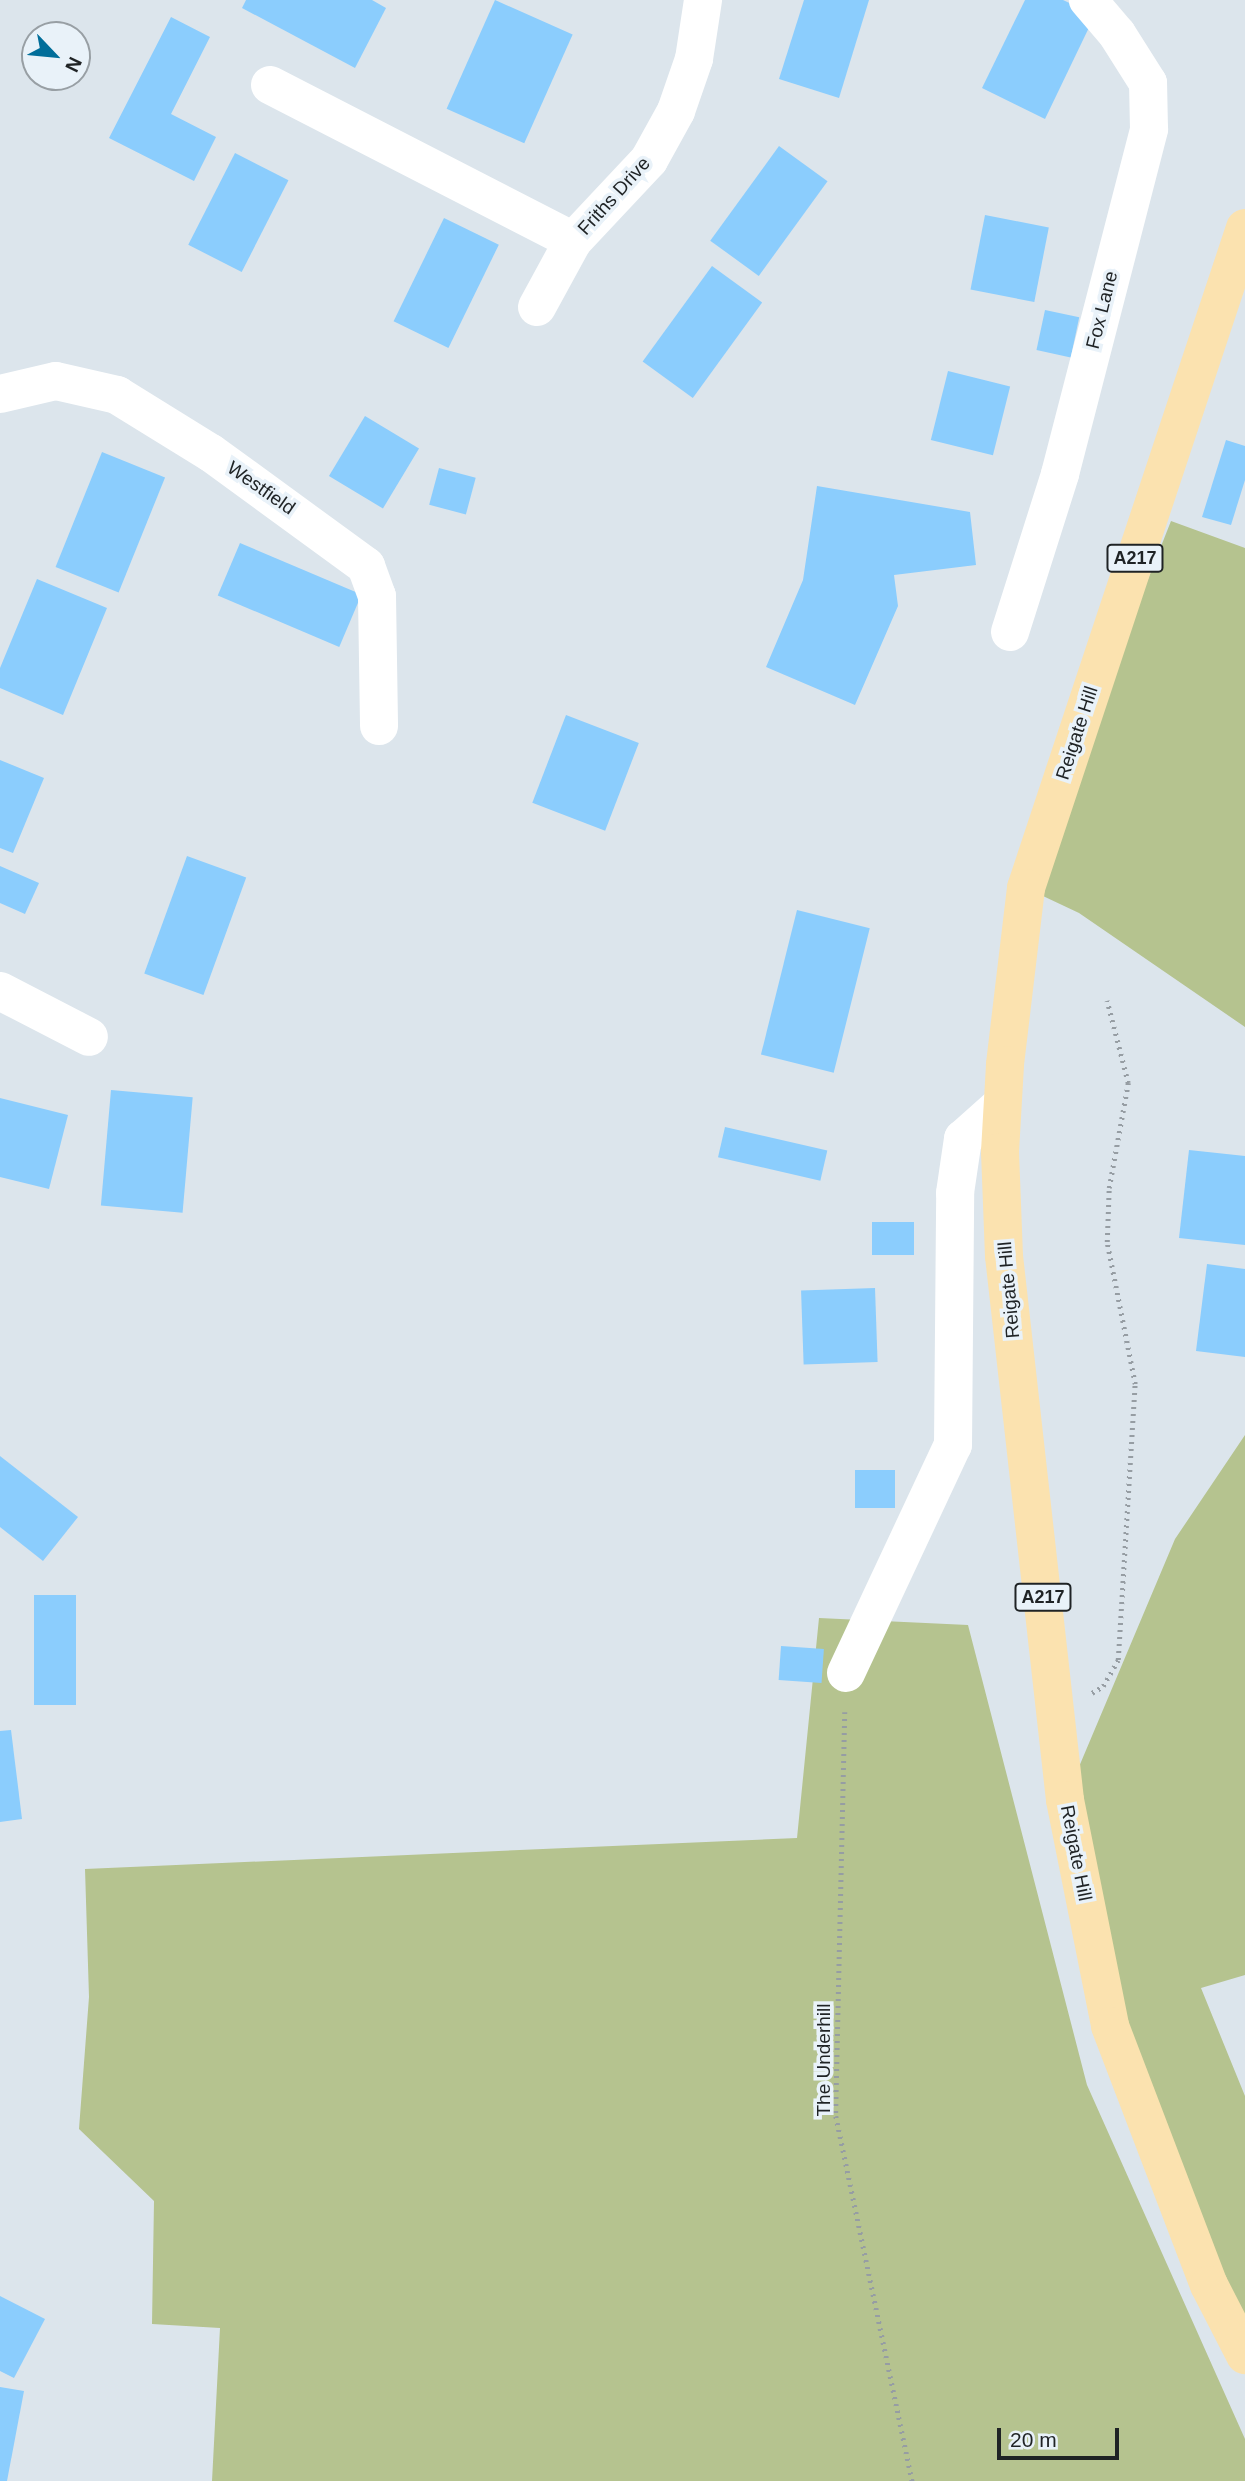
<!DOCTYPE html>
<style>
body{margin:0}
#map{position:relative;width:1245px;height:2481px;overflow:hidden;background:#dce5ec;font-family:Arial,sans-serif}
div>[style]{position:absolute}
.green>*{inset:0;background:#b5c38f}
.building>*{inset:0;background:#8bcdfd;transform-origin:0 0}
.path>*{height:4.5px;margin-top:-2.25px;transform-origin:0;background:repeating-linear-gradient(90deg,#969da3 0 2px,transparent 0 7px)}
.minor>*{height:38px;margin:-19px;padding:0 19px;transform-origin:19px;border-radius:19px;background:#fff}
.major>*{height:38px;margin:-19px;padding:0 19px;transform-origin:19px;border-radius:19px;background:#fbe2af}
span{translate:-50% -50%;white-space:nowrap;text-align:center;line-height:1.15;-webkit-text-stroke:7px #e9f2f9;paint-order:stroke}
.shield-label span{padding:2px 5px;background:#e9f2f9;border:2px solid;border-radius:5px;-webkit-text-stroke-width:0}
.shield-label{font-size:18px;color:#1f2325;font-weight:700}
.street-label{font-size:19px;color:#1f2325}
.north{position:absolute;left:21px;top:21px;width:70px;height:70px;box-sizing:border-box;background:#e9f2f9;border:2px solid #989fa4;border-radius:50%;rotate:116deg;font-size:19px;font-weight:700;line-height:28px;text-align:center;color:#1f2325}
.north::after{content:'';display:block;margin:auto;width:24px;height:32px;background:#016e9a;clip-path:polygon(50% 0,100% 100%,50% 72%,0 100%)}
.scale{position:absolute;left:997px;top:2428px;width:122px;height:32px;box-sizing:border-box;border:4px solid #1f2325;border-top:0;padding-left:9px;font-size:21px;line-height:24px;white-space:nowrap;color:#1f2325;-webkit-text-stroke:5px #e9f2f9;paint-order:stroke}
</style>
<div id="map">
<div class="green">
<i style="clip-path:polygon(1171px 521px,1245px 548px,1245px 1027px,1079px 913px,1026px 888px)"></i>
<i style="clip-path:polygon(1245px 1435px,1245px 1975px,1201px 1988px,1245px 2096px,1245px 2354px,1110px 2026px,1065px 1800px,1175px 1539px)"></i>
<i style="clip-path:polygon(819px 1618px,968px 1625px,1087px 2085px,1245px 2439px,1245px 2481px,212px 2481px,220px 2328px,152px 2324px,154px 2201px,79px 2129px,89px 1997px,85px 1869px,797px 1838px)"></i>
</div>
<div class="building">
<i style="clip-path:polygon(246px 0,372px 0,386px 8px,355px 68px,242px 8px)"></i>
<i style="left:495px;top:0;width:85px;height:119px;rotate:24deg"></i>
<i style="clip-path:polygon(804px 0,869px 0,839px 98px,779px 79px)"></i>
<i style="clip-path:polygon(1025px 0,1063px 0,1095px 15px,1045px 119px,982px 88px)"></i>
<i style="clip-path:polygon(171px 17px,210px 37px,171px 114px,216px 137px,194px 181px,109px 138px)"></i>
<i style="left:779px;top:146px;width:60px;height:117px;rotate:36deg"></i>
<i style="left:235px;top:153px;width:60px;height:103px;rotate:27deg"></i>
<i style="left:985px;top:215px;width:65px;height:76px;rotate:11deg"></i>
<i style="left:444px;top:218px;width:61px;height:115px;rotate:26deg"></i>
<i style="left:712px;top:266px;width:62px;height:118px;rotate:36deg"></i>
<i style="left:1045px;top:310px;width:35px;height:41px;rotate:12deg"></i>
<i style="left:948px;top:371px;width:64px;height:71px;rotate:14deg"></i>
<i style="left:365px;top:416px;width:63px;height:70px;rotate:31deg"></i>
<i style="clip-path:polygon(1226px 440px,1245px 446px,1245px 480px,1231px 525px,1202px 517px)"></i>
<i style="left:102px;top:452px;width:68px;height:124px;rotate:22deg"></i>
<i style="left:439px;top:468px;width:38px;height:38px;rotate:15deg"></i>
<i style="clip-path:polygon(817px 486px,970px 512px,976px 565px,894px 575px,898px 606px,855px 705px,766px 667px,803px 580px)"></i>
<i style="left:240px;top:543px;width:132px;height:57px;rotate:23deg"></i>
<i style="clip-path:polygon(37px 579px,107px 608px,63px 715px,0 688px,0 668px)"></i>
<i style="left:566px;top:715px;width:78px;height:94px;rotate:21deg"></i>
<i style="clip-path:polygon(0 760px,44px 778px,13px 853px,0 848px)"></i>
<i style="left:187px;top:856px;width:63px;height:125px;rotate:20deg"></i>
<i style="clip-path:polygon(0 866px,39px 883px,25px 914px,0 903px)"></i>
<i style="left:797px;top:910px;width:75px;height:149px;rotate:14deg"></i>
<i style="left:111px;top:1090px;width:82px;height:116px;rotate:5deg"></i>
<i style="clip-path:polygon(0 1098px,68px 1115px,49px 1189px,0 1177px)"></i>
<i style="left:725px;top:1127px;width:105px;height:31px;rotate:13deg"></i>
<i style="clip-path:polygon(1189px 1150px,1245px 1156px,1245px 1245px,1179px 1238px)"></i>
<i style="left:872px;top:1222px;width:42px;height:33px"></i>
<i style="clip-path:polygon(1207px 1264px,1245px 1269px,1245px 1357px,1196px 1351px)"></i>
<i style="left:875px;top:1288px;width:74px;height:74px;rotate:88deg"></i>
<i style="clip-path:polygon(0 1456px,78px 1517px,43px 1561px,0 1527px)"></i>
<i style="left:855px;top:1470px;width:40px;height:38px"></i>
<i style="left:34px;top:1595px;width:42px;height:110px"></i>
<i style="left:781px;top:1646px;width:43px;height:34px;rotate:4deg"></i>
<i style="clip-path:polygon(11px 1730px,22px 1819px,0 1822px,0 1731px)"></i>
<i style="clip-path:polygon(0 2296px,45px 2319px,14px 2378px,0 2371px)"></i>
<i style="clip-path:polygon(0 2387px,24px 2391px,7px 2481px,0 2481px)"></i>
</div>
<div class="path">
<i style="left:1092px;top:1693px;width:13px;rotate:-32deg"></i>
<i style="left:1103px;top:1686px;width:30px;rotate:-60deg"></i>
<i style="left:1118px;top:1660px;width:277px;rotate:-86.5deg"></i>
<i style="left:1135px;top:1384px;width:145px;rotate:-101.2deg"></i>
<i style="left:1107px;top:1242px;width:54px;rotate:-87.9deg"></i>
<i style="left:1109px;top:1188px;width:107px;rotate:-79.7deg"></i>
<i style="left:1128px;top:1083px;width:85px;rotate:-104.4deg"></i>
<i style="left:845px;top:1712px;width:404px;rotate:91.3deg"></i>
<i style="left:836px;top:2116px;width:373px;rotate:78.2deg"></i>
</div>
<div class="minor">
<i style="left:270px;top:85px;width:341px;rotate:27.2deg"></i>
<i style="left:537px;top:307px;width:75px;rotate:-61.4deg"></i>
<i style="left:573px;top:241px;width:111px;rotate:-46.8deg"></i>
<i style="left:649px;top:160px;width:56px;rotate:-61.1deg"></i>
<i style="left:676px;top:111px;width:55px;rotate:-70.9deg"></i>
<i style="left:694px;top:59px;width:60px;rotate:-81.3deg"></i>
<i style="left:0;top:394px;width:57px;rotate:-13.1deg"></i>
<i style="left:56px;top:381px;width:63px;rotate:12.9deg"></i>
<i style="left:117px;top:395px;width:110px;rotate:31.7deg"></i>
<i style="left:211px;top:453px;width:192px;rotate:36.1deg"></i>
<i style="left:366px;top:566px;width:32px;rotate:70deg"></i>
<i style="left:377px;top:596px;width:130px;rotate:89.1deg"></i>
<i style="left:1010px;top:632px;width:166px;rotate:-72.4deg"></i>
<i style="left:1060px;top:474px;width:356px;rotate:-75.5deg"></i>
<i style="left:1149px;top:129px;width:46px;rotate:-91.2deg"></i>
<i style="left:1148px;top:83px;width:58px;rotate:-122.3deg"></i>
<i style="left:1117px;top:34px;width:45px;rotate:-130.5deg"></i>
<i style="left:0;top:991px;width:100px;rotate:27.3deg"></i>
<i style="left:846px;top:1673px;width:252px;rotate:-64.9deg"></i>
<i style="left:953px;top:1445px;width:252px;rotate:-89.5deg"></i>
<i style="left:955px;top:1193px;width:55px;rotate:-81.6deg"></i>
<i style="left:963px;top:1139px;width:52px;rotate:-41.9deg"></i>
</div>
<div class="major">
<i style="left:1245px;top:228px;width:695px;rotate:108.36deg"></i>
<i style="left:1026px;top:888px;width:178px;rotate:96.8deg"></i>
<i style="left:1005px;top:1065px;width:87px;rotate:93.3deg"></i>
<i style="left:1000px;top:1152px;width:104px;rotate:87.8deg"></i>
<i style="left:1004px;top:1256px;width:547px;rotate:83.6deg"></i>
<i style="left:1065px;top:1800px;width:230px;rotate:78.7deg"></i>
<i style="left:1110px;top:2026px;width:277px;rotate:69.1deg"></i>
<i style="left:1209px;top:2285px;width:79px;rotate:62.8deg"></i>
</div>
<div class="shield-label">
<span style="left:1135px;top:558px">A217</span>
<span style="left:1043px;top:1597px">A217</span>
</div>
<div class="street-label">
<span style="left:614px;top:196px;rotate:-48deg">Friths Drive</span>
<span style="left:1102px;top:310px;rotate:-76deg">Fox Lane</span>
<span style="left:261px;top:488px;rotate:35deg">Westfield</span>
<span style="left:1077px;top:733px;rotate:-72deg">Reigate Hill</span>
<span style="left:1009px;top:1290px;rotate:-95deg">Reigate Hill</span>
<span style="left:1076px;top:1853px;rotate:79deg">Reigate Hill</span>
<span style="left:824px;top:2060px;rotate:-90deg">The Underhill</span>
</div>
<div class="north">N</div>
<div class="scale">20 m</div>
</div>
